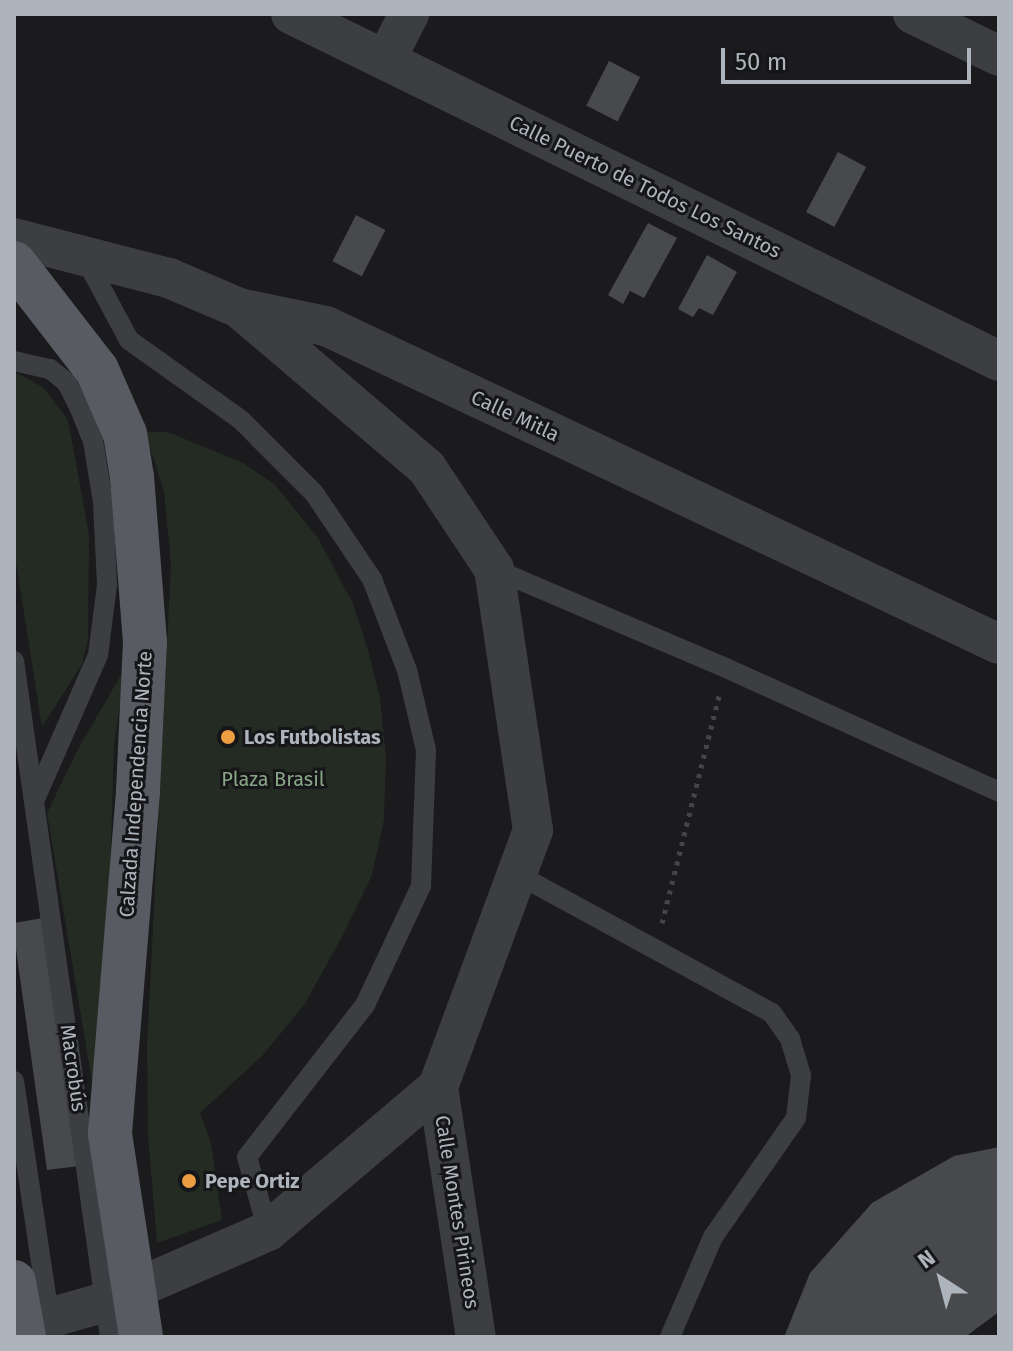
<!DOCTYPE html>
<meta charset="utf-8">
<style>
body{margin:0}
#map{position:relative;width:1013px;height:1351px;overflow:hidden;background:#1b1b1d;font-family:"Fira Sans",sans-serif}
div>[style]{position:absolute}
.green>*{inset:0;background:#232b23}
.building>*{inset:0;background:#48494d;transform-origin:0 0}
.path>*{height:5px;margin-top:-2.5px;transform-origin:0;background:repeating-linear-gradient(90deg,#424549 0 4px,transparent 0 10px)}
.lane>*{height:20px;margin:-10px;padding:0 10px;transform-origin:10px;border-radius:10px;background:#3c3e42}
.street>*{height:40px;margin:-20px;padding:0 20px;transform-origin:20px;border-radius:20px;background:#3c3e42}
.primary>*{height:44px;margin:-22px;padding:0 22px;transform-origin:22px;border-radius:22px;background:#585b61}
.dots>*{width:22px;height:22px;translate:-50% -50%;box-sizing:border-box;border:4px solid #161618;border-radius:50%}
span{translate:-50% -50%;white-space:nowrap;text-align:center;line-height:1.15;-webkit-text-stroke:6px #161618;paint-order:stroke}
.street-label{font-size:20px;color:#aeb4bc}
.poi-label{font-size:20px;color:#aeb4bc;font-weight:700}
.left{translate:0 -50%;text-align:left}
.park-label{font-size:20px;color:#88a686}
.frame{position:absolute;inset:0;border:16px solid #aeb4bc;pointer-events:none}
.north{position:absolute;left:901px;top:1239px;width:80px;height:80px;-webkit-text-stroke:6px #161618;paint-order:stroke;rotate:324deg;font-size:22px;font-weight:700;line-height:32px;text-align:center;color:#aeb4bc}
.north::after{content:'';display:block;margin:auto;width:28px;height:36px;background:#aeb4bc;clip-path:polygon(50% 0,100% 100%,50% 72%,0 100%)}
.scale{position:absolute;left:721px;top:48px;width:250px;height:36px;box-sizing:border-box;border:4px solid #aeb4bc;border-top:0;padding-left:10px;font-size:24px;line-height:28px;white-space:nowrap;color:#aeb4bc;-webkit-text-stroke:6px #161618;paint-order:stroke}
</style>
<div id="map">
<div class="green">
<i style="clip-path:polygon(14px 372px,43px 387px,68px 420px,89px 534px,88px 639px,82px 664px,42px 727px,14px 550px)"></i>
<i style="clip-path:polygon(145px 432px,168px 432px,243px 463px,275px 485px,318px 538px,353px 604px,368px 650px,380px 698px,386px 758px,384px 820px,372px 875px,342px 937px,304px 1005px,262px 1056px,200px 1113px,211px 1143px,222px 1220px,157px 1243px,148px 1135px,147px 1047px,171px 564px,164px 491px)"></i>
<i style="clip-path:polygon(125px 668px,114px 746px,106px 1001px,94px 1093px,47px 813px,78px 749px)"></i>
</div>
<div class="building">
<i style="left:609px;top:61px;width:35px;height:50px;rotate:27deg"></i>
<i style="left:838px;top:152px;width:32px;height:68px;rotate:28deg"></i>
<i style="left:356px;top:215px;width:33px;height:52px;rotate:27deg"></i>
<i style="clip-path:polygon(648px 223px,677px 238px,644px 298px,630px 291px,623px 304px,608px 295px)"></i>
<i style="clip-path:polygon(707px 255px,737px 272px,713px 315px,699px 308px,693px 317px,678px 309px)"></i>
<i style="clip-path:polygon(43px 918px,79px 1166px,47px 1170px,14px 935px,14px 923px)"></i>
<i style="clip-path:polygon(999px 1147px,999px 1312px,965px 1337px,784px 1337px,810px 1273px,872px 1203px,954px 1156px)"></i>
</div>
<div class="path">
<i style="left:662px;top:923px;width:238px;rotate:-75.9deg"></i>
</div>
<div class="lane">
<i style="left:84px;top:256px;width:95px;rotate:61.8deg"></i>
<i style="left:129px;top:340px;width:138px;rotate:35.5deg"></i>
<i style="left:241px;top:420px;width:103px;rotate:45deg"></i>
<i style="left:314px;top:493px;width:104px;rotate:56deg"></i>
<i style="left:372px;top:579px;width:97px;rotate:69deg"></i>
<i style="left:407px;top:670px;width:82px;rotate:76.6deg"></i>
<i style="left:426px;top:750px;width:136px;rotate:92.1deg"></i>
<i style="left:421px;top:886px;width:132px;rotate:115.2deg"></i>
<i style="left:365px;top:1005px;width:192px;rotate:127.8deg"></i>
<i style="left:247px;top:1157px;width:77px;rotate:74.2deg"></i>
<i style="left:14px;top:361px;width:37px;rotate:13deg"></i>
<i style="left:50px;top:369px;width:22px;rotate:39deg"></i>
<i style="left:67px;top:383px;width:29px;rotate:63deg"></i>
<i style="left:80px;top:409px;width:35px;rotate:68deg"></i>
<i style="left:93px;top:441px;width:62px;rotate:80.7deg"></i>
<i style="left:103px;top:502px;width:83px;rotate:87.2deg"></i>
<i style="left:107px;top:585px;width:71px;rotate:97.3deg"></i>
<i style="left:98px;top:655px;width:157px;rotate:113.6deg"></i>
<i style="left:494px;top:569px;width:252px;rotate:23.1deg"></i>
<i style="left:726px;top:668px;width:300px;rotate:24.4deg"></i>
<i style="left:14px;top:661px;width:683px;rotate:81.92deg"></i>
<i style="left:517px;top:874px;width:290px;rotate:28.6deg"></i>
<i style="left:772px;top:1013px;width:32px;rotate:55deg"></i>
<i style="left:790px;top:1039px;width:38px;rotate:73deg"></i>
<i style="left:801px;top:1075px;width:43px;rotate:96.6deg"></i>
<i style="left:796px;top:1118px;width:145px;rotate:124.9deg"></i>
<i style="left:713px;top:1237px;width:109px;rotate:113.3deg"></i>
<i style="left:14px;top:1081px;width:244px;rotate:81.5deg"></i>
</div>
<div class="street">
<i style="left:291px;top:14px;width:788px;rotate:26.11deg"></i>
<i style="left:913px;top:14px;width:96px;rotate:26deg"></i>
<i style="left:386px;top:59px;width:51px;rotate:-62.9deg"></i>
<i style="left:14px;top:238px;width:160px;rotate:14.5deg"></i>
<i style="left:169px;top:278px;width:76px;rotate:23.2deg"></i>
<i style="left:239px;top:308px;width:89px;rotate:11.7deg"></i>
<i style="left:326px;top:326px;width:744px;rotate:25.29deg"></i>
<i style="left:438px;top:1087px;width:253px;rotate:81.4deg"></i>
<i style="left:14px;top:1328px;width:95px;rotate:-15.9deg"></i>
<i style="left:105px;top:1302px;width:178px;rotate:-23.5deg"></i>
<i style="left:268px;top:1231px;width:223px;rotate:-40.3deg"></i>
<i style="left:438px;top:1087px;width:274px;rotate:-69.7deg"></i>
<i style="left:533px;top:830px;width:264px;rotate:-98.5deg"></i>
<i style="left:494px;top:569px;width:121px;rotate:-123.6deg"></i>
<i style="left:427px;top:468px;width:247px;rotate:-139.6deg"></i>
</div>
<div class="primary">
<i style="left:14px;top:263px;width:135px;rotate:52.2deg"></i>
<i style="left:97px;top:370px;width:70px;rotate:66.4deg"></i>
<i style="left:125px;top:434px;width:44px;rotate:80.8deg"></i>
<i style="left:132px;top:477px;width:166px;rotate:85.5deg"></i>
<i style="left:145px;top:642px;width:150px;rotate:92.7deg"></i>
<i style="left:138px;top:792px;width:343px;rotate:94.7deg"></i>
<i style="left:110px;top:1134px;width:205px;rotate:81.3deg"></i>
<i style="left:14px;top:1282px;width:56px;rotate:79.7deg"></i>
</div>
<div class="dots">
<i style="left:228px;top:737px;background:#ee9e42"></i>
<i style="left:189px;top:1181px;background:#ee9e42"></i>
</div>
<div class="street-label">
<span style="left:645px;top:187px;rotate:26deg">Calle Puerto de Todos Los Santos</span>
<span style="left:515px;top:416px;rotate:25deg">Calle Mitla</span>
<span style="left:136px;top:784px;rotate:-86deg">Calzada Independencia Norte</span>
<span style="left:73px;top:1068px;rotate:82deg">Macrobús</span>
<span style="left:457px;top:1212px;rotate:81deg">Calle Montes Pirineos</span>
</div>
<div class="poi-label">
<span class="left" style="left:244px;top:737px">Los Futbolistas</span>
<span class="left" style="left:205px;top:1181px">Pepe Ortiz</span>
</div>
<div class="park-label">
<span style="left:273px;top:779px">Plaza Brasil</span>
</div>
<div class="frame"></div>
<div class="north">N</div>
<div class="scale">50 m</div>
</div>
